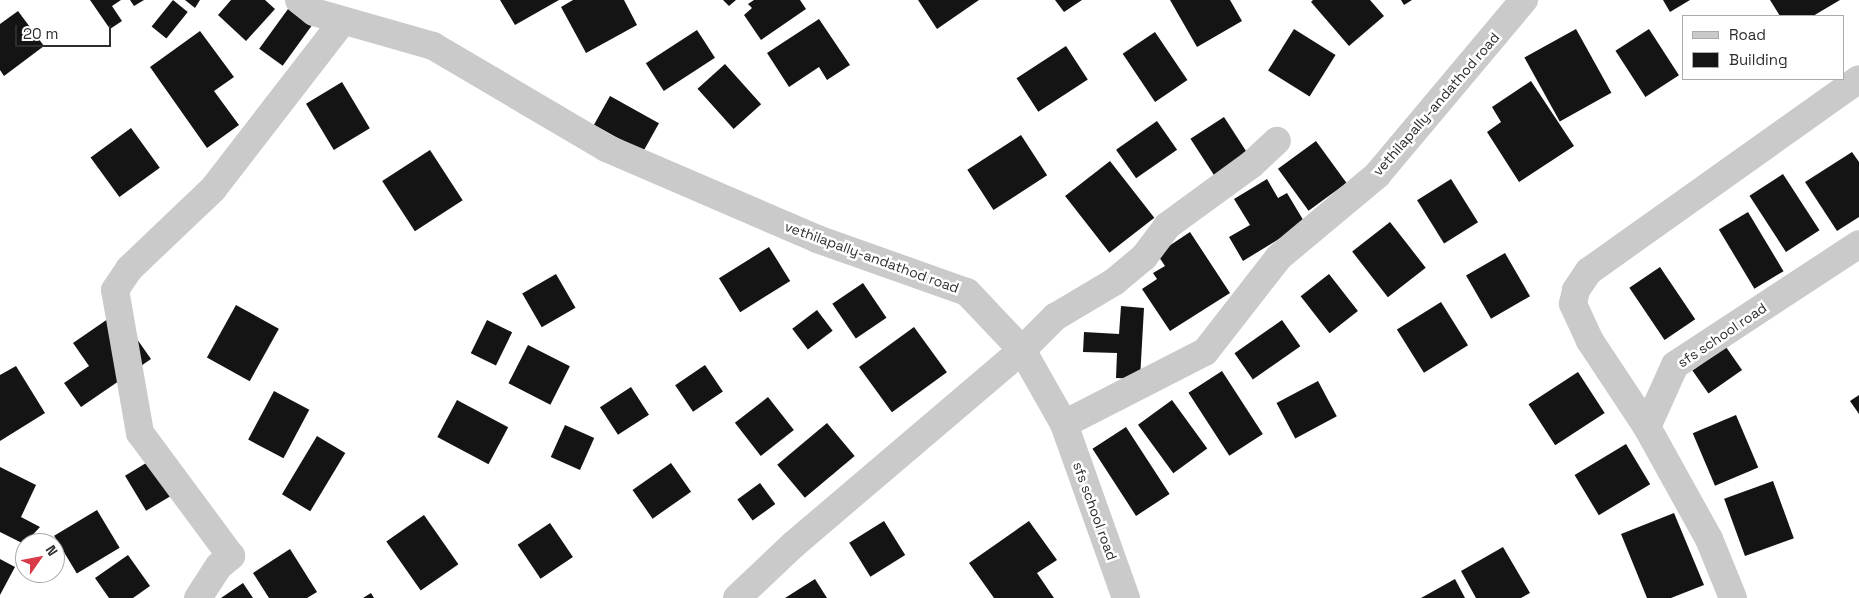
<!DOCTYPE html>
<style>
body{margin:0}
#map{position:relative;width:1859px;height:598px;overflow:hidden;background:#fff;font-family:"Space Grotesk",sans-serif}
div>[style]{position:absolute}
.building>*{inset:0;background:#141414;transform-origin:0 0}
.street>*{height:28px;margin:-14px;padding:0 14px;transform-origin:14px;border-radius:14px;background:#cacaca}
span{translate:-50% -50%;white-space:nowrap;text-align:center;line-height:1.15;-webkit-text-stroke:5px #fff;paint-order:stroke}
.street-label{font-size:14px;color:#2d2d2d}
.legend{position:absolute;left:1682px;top:15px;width:162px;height:65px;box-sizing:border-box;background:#fff;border:1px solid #ababab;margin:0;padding:6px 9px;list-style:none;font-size:15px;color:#2d2d2d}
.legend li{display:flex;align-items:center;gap:10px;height:25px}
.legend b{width:25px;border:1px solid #ababab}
.north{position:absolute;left:15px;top:533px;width:50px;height:50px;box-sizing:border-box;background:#fff;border:1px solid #ababab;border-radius:50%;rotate:57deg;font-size:14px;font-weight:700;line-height:20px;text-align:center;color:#2d2d2d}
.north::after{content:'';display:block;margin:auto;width:18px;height:22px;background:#d83a47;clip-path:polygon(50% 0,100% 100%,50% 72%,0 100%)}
.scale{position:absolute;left:15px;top:25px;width:96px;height:22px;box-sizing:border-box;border:2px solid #2d2d2d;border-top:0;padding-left:6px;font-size:15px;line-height:18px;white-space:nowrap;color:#2d2d2d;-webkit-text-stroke:4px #fff;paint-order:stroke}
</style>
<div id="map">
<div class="building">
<i style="clip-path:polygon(90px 0,121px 0,112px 6px,122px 21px,110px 29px)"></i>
<i style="clip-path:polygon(130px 0,144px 0,134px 6px)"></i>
<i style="left:173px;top:0;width:19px;height:34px;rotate:39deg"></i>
<i style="clip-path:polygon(185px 0,200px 0,195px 8px)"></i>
<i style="clip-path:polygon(231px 0,265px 0,275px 9px,246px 41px,218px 15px)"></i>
<i style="clip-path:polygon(500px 0,559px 0,515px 25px)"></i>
<i style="clip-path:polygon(573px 0,624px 0,637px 25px,586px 53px,561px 7px)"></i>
<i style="clip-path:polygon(723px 0,736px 0,729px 6px)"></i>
<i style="clip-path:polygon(754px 0,800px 0,806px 9px,761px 40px,744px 15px,752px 8px,748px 4px)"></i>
<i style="clip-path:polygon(918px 0,979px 0,937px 29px)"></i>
<i style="clip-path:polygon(1055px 0,1082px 0,1064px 12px)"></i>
<i style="clip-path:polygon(1170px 0,1230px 0,1242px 21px,1197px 47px)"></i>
<i style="clip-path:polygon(1313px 0,1370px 0,1384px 16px,1349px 46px,1311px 2px)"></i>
<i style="clip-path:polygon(1401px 0,1412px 0,1404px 5px)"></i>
<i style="clip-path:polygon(1663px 0,1690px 0,1670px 12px)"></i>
<i style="clip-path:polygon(1770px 0,1840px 0,1813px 16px,1780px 16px)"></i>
<i style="left:288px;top:9px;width:29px;height:49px;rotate:36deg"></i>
<i style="clip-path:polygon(18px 11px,44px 46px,4px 76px,0 70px,0 24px)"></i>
<i style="clip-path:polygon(819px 19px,850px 65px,827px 80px,819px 67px,789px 87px,767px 53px)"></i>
<i style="left:1294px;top:29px;width:49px;height:49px;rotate:32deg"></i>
<i style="left:1576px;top:29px;width:73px;height:59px;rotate:61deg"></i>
<i style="left:1649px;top:29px;width:55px;height:40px;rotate:57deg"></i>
<i style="left:697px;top:30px;width:33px;height:61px;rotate:57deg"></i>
<i style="clip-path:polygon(200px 31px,234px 77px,214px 91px,239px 125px,207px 148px,150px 67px)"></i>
<i style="left:1155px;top:32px;width:58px;height:39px;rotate:56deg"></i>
<i style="left:1066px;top:46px;width:40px;height:59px;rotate:57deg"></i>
<i style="left:725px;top:64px;width:54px;height:37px;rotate:48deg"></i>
<i style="clip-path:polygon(1531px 81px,1574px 146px,1519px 182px,1487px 132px,1501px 122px,1492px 107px)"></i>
<i style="left:342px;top:82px;width:54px;height:42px;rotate:59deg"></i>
<i style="left:610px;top:96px;width:56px;height:33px;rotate:29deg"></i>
<i style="left:1224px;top:117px;width:44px;height:40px;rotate:57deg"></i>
<i style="left:1157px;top:121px;width:35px;height:50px;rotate:55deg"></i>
<i style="left:131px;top:128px;width:49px;height:50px;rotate:54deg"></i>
<i style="left:1021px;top:135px;width:48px;height:64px;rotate:57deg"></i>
<i style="left:1316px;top:141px;width:52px;height:47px;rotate:54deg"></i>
<i style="left:430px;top:150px;width:60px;height:57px;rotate:57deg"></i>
<i style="clip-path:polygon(1852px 152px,1859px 162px,1859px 217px,1837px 231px,1805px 182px)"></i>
<i style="left:1110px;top:161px;width:72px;height:57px;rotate:52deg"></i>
<i style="left:1783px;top:174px;width:67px;height:40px;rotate:57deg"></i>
<i style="clip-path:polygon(1267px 179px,1278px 198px,1287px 193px,1305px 223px,1243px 261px,1229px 237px,1250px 225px,1234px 199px)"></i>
<i style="left:1451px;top:179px;width:51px;height:40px;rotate:58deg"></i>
<i style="left:1748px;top:212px;width:69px;height:34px;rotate:59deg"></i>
<i style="left:1390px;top:222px;width:58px;height:48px;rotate:52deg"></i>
<i style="clip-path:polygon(1190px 232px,1230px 293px,1170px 331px,1142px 289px,1157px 279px,1153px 273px,1165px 266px,1157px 254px)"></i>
<i style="left:769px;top:247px;width:40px;height:59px;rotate:58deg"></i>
<i style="left:1505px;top:253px;width:50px;height:45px;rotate:60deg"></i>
<i style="left:1660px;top:267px;width:63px;height:37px;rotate:56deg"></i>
<i style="left:556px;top:274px;width:39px;height:39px;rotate:60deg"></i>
<i style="left:1329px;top:274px;width:47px;height:36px;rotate:52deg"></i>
<i style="left:863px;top:283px;width:42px;height:37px;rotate:56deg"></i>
<i style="left:1441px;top:302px;width:51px;height:52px;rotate:58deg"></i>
<i style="left:236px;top:305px;width:49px;height:60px;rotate:29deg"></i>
<i style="clip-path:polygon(1121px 306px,1144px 308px,1140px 379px,1116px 378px,1117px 353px,1083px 352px,1084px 332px,1119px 334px)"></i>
<i style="left:817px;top:310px;width:26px;height:31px;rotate:53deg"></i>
<i style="clip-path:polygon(118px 312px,151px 359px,81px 407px,64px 383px,89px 366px,73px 343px)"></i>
<i style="left:487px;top:320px;width:28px;height:37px;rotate:26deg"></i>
<i style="left:1282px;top:320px;width:32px;height:58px;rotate:55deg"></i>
<i style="left:914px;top:327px;width:56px;height:68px;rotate:54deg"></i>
<i style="left:528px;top:345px;width:47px;height:43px;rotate:27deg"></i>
<i style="left:1726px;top:347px;width:28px;height:41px;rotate:55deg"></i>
<i style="left:705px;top:365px;width:32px;height:36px;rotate:56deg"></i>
<i style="clip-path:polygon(16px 366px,45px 413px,0 441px,0 375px)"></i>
<i style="left:1222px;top:371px;width:75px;height:40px;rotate:57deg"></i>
<i style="left:1578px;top:372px;width:49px;height:59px;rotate:57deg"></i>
<i style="left:1318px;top:381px;width:40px;height:47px;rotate:62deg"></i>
<i style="left:631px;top:387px;width:33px;height:37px;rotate:57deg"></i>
<i style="left:274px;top:391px;width:40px;height:55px;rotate:28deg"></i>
<i style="clip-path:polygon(1859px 395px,1859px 414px,1850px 401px)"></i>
<i style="left:768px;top:397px;width:42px;height:42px;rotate:52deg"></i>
<i style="left:457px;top:400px;width:58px;height:42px;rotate:28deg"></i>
<i style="left:1172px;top:400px;width:60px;height:42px;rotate:54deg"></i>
<i style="left:1736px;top:415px;width:57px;height:47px;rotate:67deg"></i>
<i style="left:827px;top:423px;width:43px;height:65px;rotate:50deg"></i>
<i style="left:565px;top:425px;width:32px;height:35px;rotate:24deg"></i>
<i style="left:1126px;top:427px;width:80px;height:40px;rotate:57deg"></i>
<i style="left:317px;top:436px;width:33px;height:68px;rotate:31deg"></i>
<i style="left:1626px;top:444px;width:47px;height:60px;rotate:59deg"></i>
<i style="left:161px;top:454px;width:41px;height:42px;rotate:59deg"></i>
<i style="left:671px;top:463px;width:35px;height:47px;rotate:55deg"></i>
<i style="clip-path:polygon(0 467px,36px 485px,21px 517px,40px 527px,24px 544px,0 532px)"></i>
<i style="left:1773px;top:481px;width:61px;height:52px;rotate:70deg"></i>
<i style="left:760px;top:483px;width:26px;height:28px;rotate:54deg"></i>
<i style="left:97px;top:510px;width:44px;height:50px;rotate:59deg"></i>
<i style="clip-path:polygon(1674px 513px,1704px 585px,1671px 598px,1647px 598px,1621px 534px)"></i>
<i style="left:424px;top:515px;width:60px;height:46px;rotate:55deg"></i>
<i style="left:884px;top:521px;width:40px;height:41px;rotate:58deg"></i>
<i style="clip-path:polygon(1029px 521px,1057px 560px,1037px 573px,1054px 598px,994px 598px,969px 563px)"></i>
<i style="left:550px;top:523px;width:41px;height:39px;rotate:56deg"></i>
<i style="clip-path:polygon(1503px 547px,1530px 593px,1521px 598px,1476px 598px,1461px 571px)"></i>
<i style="clip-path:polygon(290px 549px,317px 592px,307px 598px,269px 598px,253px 573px)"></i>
<i style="clip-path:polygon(128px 555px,150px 586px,133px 598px,109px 598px,95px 578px)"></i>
<i style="clip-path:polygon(0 559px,15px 567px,0 595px)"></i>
<i style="clip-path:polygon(815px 579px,827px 598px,785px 598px)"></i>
<i style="clip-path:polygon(1455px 579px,1465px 598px,1421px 598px)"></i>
<i style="clip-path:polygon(243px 583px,253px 598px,221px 598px)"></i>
<i style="clip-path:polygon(371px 593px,374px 598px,363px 598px)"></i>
</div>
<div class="street">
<i style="left:299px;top:0;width:19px;rotate:39deg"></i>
<i style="left:314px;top:12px;width:124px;rotate:15.9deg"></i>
<i style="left:433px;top:46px;width:201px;rotate:30.5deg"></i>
<i style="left:606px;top:148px;width:230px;rotate:23.3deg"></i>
<i style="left:817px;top:239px;width:159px;rotate:19.5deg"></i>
<i style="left:967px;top:292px;width:80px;rotate:46.5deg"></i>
<i style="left:1022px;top:350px;width:85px;rotate:60.4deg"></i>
<i style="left:1064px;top:424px;width:158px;rotate:-27.1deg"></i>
<i style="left:1205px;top:352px;width:120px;rotate:-52.1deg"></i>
<i style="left:1279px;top:257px;width:128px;rotate:-39.9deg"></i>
<i style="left:1377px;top:175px;width:229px;rotate:-50deg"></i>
<i style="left:1064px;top:424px;width:185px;rotate:70.4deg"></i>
<i style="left:1647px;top:427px;width:68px;rotate:-65.7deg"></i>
<i style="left:1675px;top:365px;width:220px;rotate:-33.3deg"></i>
<i style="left:198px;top:598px;width:38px;rotate:-57deg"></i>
<i style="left:219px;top:566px;width:16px;rotate:-40deg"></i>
<i style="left:231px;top:556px;width:153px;rotate:-126.5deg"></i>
<i style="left:140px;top:433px;width:145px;rotate:-99.9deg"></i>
<i style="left:115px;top:290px;width:25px;rotate:-56deg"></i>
<i style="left:129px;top:269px;width:116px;rotate:-43.6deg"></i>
<i style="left:213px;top:189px;width:212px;rotate:-52.3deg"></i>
<i style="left:737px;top:598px;width:77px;rotate:-43.4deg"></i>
<i style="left:793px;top:545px;width:301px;rotate:-40.4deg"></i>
<i style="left:1022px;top:350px;width:47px;rotate:-45deg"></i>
<i style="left:1055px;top:317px;width:69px;rotate:-30.7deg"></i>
<i style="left:1114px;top:282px;width:39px;rotate:-40deg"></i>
<i style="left:1144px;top:257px;width:39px;rotate:-53deg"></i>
<i style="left:1167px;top:226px;width:105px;rotate:-36.1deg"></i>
<i style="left:1252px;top:164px;width:34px;rotate:-43deg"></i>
<i style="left:1733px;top:598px;width:64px;rotate:-112.1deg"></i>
<i style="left:1709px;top:539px;width:128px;rotate:-119deg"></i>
<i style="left:1647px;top:427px;width:103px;rotate:-123.5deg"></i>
<i style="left:1590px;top:341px;width:41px;rotate:-114.7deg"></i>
<i style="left:1573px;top:304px;width:14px;rotate:-78deg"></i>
<i style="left:1576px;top:290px;width:23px;rotate:-56deg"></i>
<i style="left:1589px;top:271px;width:331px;rotate:-35.4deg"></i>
</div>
<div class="street-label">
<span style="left:1436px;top:104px;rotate:-49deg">vethilapally-andathod road</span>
<span style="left:872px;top:257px;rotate:20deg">vethilapally-andathod road</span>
<span style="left:1722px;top:335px;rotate:-34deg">sfs school road</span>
<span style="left:1095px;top:511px;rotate:70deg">sfs school road</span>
</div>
<ul class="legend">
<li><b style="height:6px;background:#cacaca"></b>Road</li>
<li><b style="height:14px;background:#141414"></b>Building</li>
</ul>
<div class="north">N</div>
<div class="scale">20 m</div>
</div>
